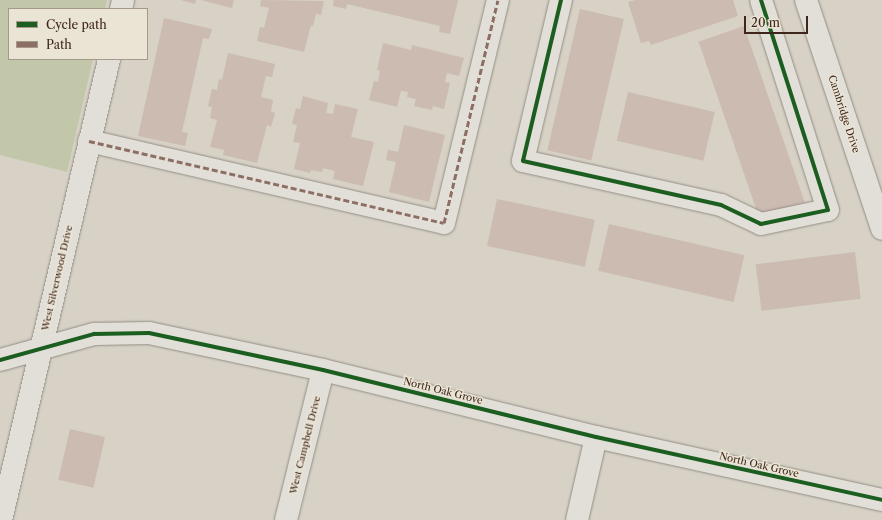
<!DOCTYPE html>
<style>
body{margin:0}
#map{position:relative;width:882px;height:520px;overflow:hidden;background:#d7d2c5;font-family:"Libre Caslon Text",serif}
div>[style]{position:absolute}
.green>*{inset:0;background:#c2c7aa}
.building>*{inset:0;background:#cbbbb1;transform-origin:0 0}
.roads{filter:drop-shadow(0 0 1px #938d85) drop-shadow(0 0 1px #938d85)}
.minor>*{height:22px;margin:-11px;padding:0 11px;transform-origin:11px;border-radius:11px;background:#e1dfd8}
.quiet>*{height:3px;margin-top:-1.5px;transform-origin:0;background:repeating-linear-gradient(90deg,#8d6e63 0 6px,transparent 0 9px)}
.cycleway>*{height:4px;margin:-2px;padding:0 2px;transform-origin:2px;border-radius:2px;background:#1b5e20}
span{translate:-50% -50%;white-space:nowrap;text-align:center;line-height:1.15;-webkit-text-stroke:3px #eae4d4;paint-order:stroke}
.street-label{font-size:10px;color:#3f261d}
.legend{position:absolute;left:8px;top:8px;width:140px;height:52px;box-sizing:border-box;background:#eae4d4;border:1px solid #a6988b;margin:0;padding:5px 7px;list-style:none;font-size:12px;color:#3f261d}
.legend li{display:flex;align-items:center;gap:8px;height:20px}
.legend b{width:20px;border:1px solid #a6988b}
.scale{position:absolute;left:744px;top:16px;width:64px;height:18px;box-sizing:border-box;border:2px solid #3f261d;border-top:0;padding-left:5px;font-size:12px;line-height:14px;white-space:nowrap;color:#3f261d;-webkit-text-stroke:3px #eae4d4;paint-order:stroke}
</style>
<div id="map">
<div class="green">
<i style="clip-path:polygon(0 0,107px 0,105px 9px,9px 9px,9px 59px,93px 59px,67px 172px,0 155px)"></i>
</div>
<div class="building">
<i style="clip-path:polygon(181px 0,196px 0,195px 4px)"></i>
<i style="clip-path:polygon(201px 0,234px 0,232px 8px)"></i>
<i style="clip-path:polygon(261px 0,324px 1px,321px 15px,316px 14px,313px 26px,311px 25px,304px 52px,257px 41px,260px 27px,264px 28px,269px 8px,260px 6px)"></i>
<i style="clip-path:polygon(334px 0,458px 0,450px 34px,439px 32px,440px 26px,347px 4px,346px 9px,333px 6px)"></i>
<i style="clip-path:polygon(635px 0,733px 0,738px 16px,651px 45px,649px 41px,641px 43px,628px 2px)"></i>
<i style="left:580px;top:9px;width:45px;height:145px;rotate:13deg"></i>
<i style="clip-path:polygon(164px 18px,212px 29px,209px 39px,203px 38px,182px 132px,188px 133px,185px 146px,138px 136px)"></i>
<i style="left:744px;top:26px;width:187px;height:48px;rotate:71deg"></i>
<i style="clip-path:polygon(383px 43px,411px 50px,412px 45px,464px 58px,459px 76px,447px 73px,445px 82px,450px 83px,444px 109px,433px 106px,432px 110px,414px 106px,416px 99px,407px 97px,408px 92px,401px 91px,397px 107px,369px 100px,374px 81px,378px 82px,380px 71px,377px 70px)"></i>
<i style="clip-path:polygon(228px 53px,275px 64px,272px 77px,266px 76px,261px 97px,273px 100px,271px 111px,275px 113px,271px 127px,267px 125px,257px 163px,223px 155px,224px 150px,210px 147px,217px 120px,210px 118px,212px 107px,208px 106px,212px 89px,217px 90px,219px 79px,222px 80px)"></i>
<i style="left:628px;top:92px;width:89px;height:50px;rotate:13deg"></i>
<i style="clip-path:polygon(303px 96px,328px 103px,326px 113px,333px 114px,335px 104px,358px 109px,351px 137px,374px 142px,363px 186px,333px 179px,335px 171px,323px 168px,322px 172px,311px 170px,310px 173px,294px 169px,300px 143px,293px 142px,297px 125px,292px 124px,296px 108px,300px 109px)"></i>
<i style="clip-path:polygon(404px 125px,445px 135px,429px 202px,389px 192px,396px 162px,386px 160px,388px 150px,398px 152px)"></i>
<i style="left:497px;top:199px;width:100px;height:48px;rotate:12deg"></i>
<i style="left:609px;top:224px;width:139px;height:48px;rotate:13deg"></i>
<i style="left:855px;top:252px;width:47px;height:100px;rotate:83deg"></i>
<i style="left:70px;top:429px;width:36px;height:52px;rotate:13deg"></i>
</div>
<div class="roads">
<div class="minor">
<i style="left:561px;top:0;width:165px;rotate:103.3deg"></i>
<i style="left:523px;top:161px;width:203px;rotate:12.5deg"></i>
<i style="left:721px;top:205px;width:44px;rotate:25.4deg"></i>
<i style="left:761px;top:224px;width:68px;rotate:-11.8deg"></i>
<i style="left:828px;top:210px;width:220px;rotate:-107.7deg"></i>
<i style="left:806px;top:0;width:241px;rotate:71.6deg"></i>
<i style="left:121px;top:9px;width:9px;rotate:-77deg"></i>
<i style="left:89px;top:141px;width:364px;rotate:13deg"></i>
<i style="left:444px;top:223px;width:229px;rotate:-76.4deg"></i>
<i style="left:0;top:360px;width:98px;rotate:-15.5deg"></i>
<i style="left:94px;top:334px;width:55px;rotate:-1deg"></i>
<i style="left:149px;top:333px;width:178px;rotate:12deg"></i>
<i style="left:323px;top:370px;width:281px;rotate:13.8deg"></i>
<i style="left:596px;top:437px;width:293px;rotate:12.4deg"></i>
<i style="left:1px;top:520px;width:473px;rotate:-76.8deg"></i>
<i style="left:286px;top:520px;width:154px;rotate:-76.1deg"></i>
<i style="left:577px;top:520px;width:85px;rotate:-77.1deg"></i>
</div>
</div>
<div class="quiet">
<i style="left:89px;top:141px;width:364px;rotate:13deg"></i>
<i style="left:444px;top:223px;width:229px;rotate:-76.4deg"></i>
</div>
<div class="cycleway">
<i style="left:561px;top:0;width:165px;rotate:103.3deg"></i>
<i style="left:523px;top:161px;width:203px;rotate:12.5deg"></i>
<i style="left:721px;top:205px;width:44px;rotate:25.4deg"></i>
<i style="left:761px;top:224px;width:68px;rotate:-11.8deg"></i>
<i style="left:828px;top:210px;width:220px;rotate:-107.7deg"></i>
<i style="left:0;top:360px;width:98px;rotate:-15.5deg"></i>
<i style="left:94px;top:334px;width:55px;rotate:-1deg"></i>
<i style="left:149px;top:333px;width:178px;rotate:12deg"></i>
<i style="left:323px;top:370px;width:281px;rotate:13.8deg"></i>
<i style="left:596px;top:437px;width:293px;rotate:12.4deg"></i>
</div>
<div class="street-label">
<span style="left:844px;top:114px;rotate:72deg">Cambridge Drive</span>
<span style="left:57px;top:278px;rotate:-77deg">West Silverwood Drive</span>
<span style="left:443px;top:391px;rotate:14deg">North Oak Grove</span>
<span style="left:305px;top:445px;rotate:-76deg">West Campbell Drive</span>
<span style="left:759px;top:465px;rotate:13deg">North Oak Grove</span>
</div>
<ul class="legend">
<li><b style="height:5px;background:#1b5e20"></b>Cycle path</li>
<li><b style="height:5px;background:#8d6e63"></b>Path</li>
</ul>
<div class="scale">20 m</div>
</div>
